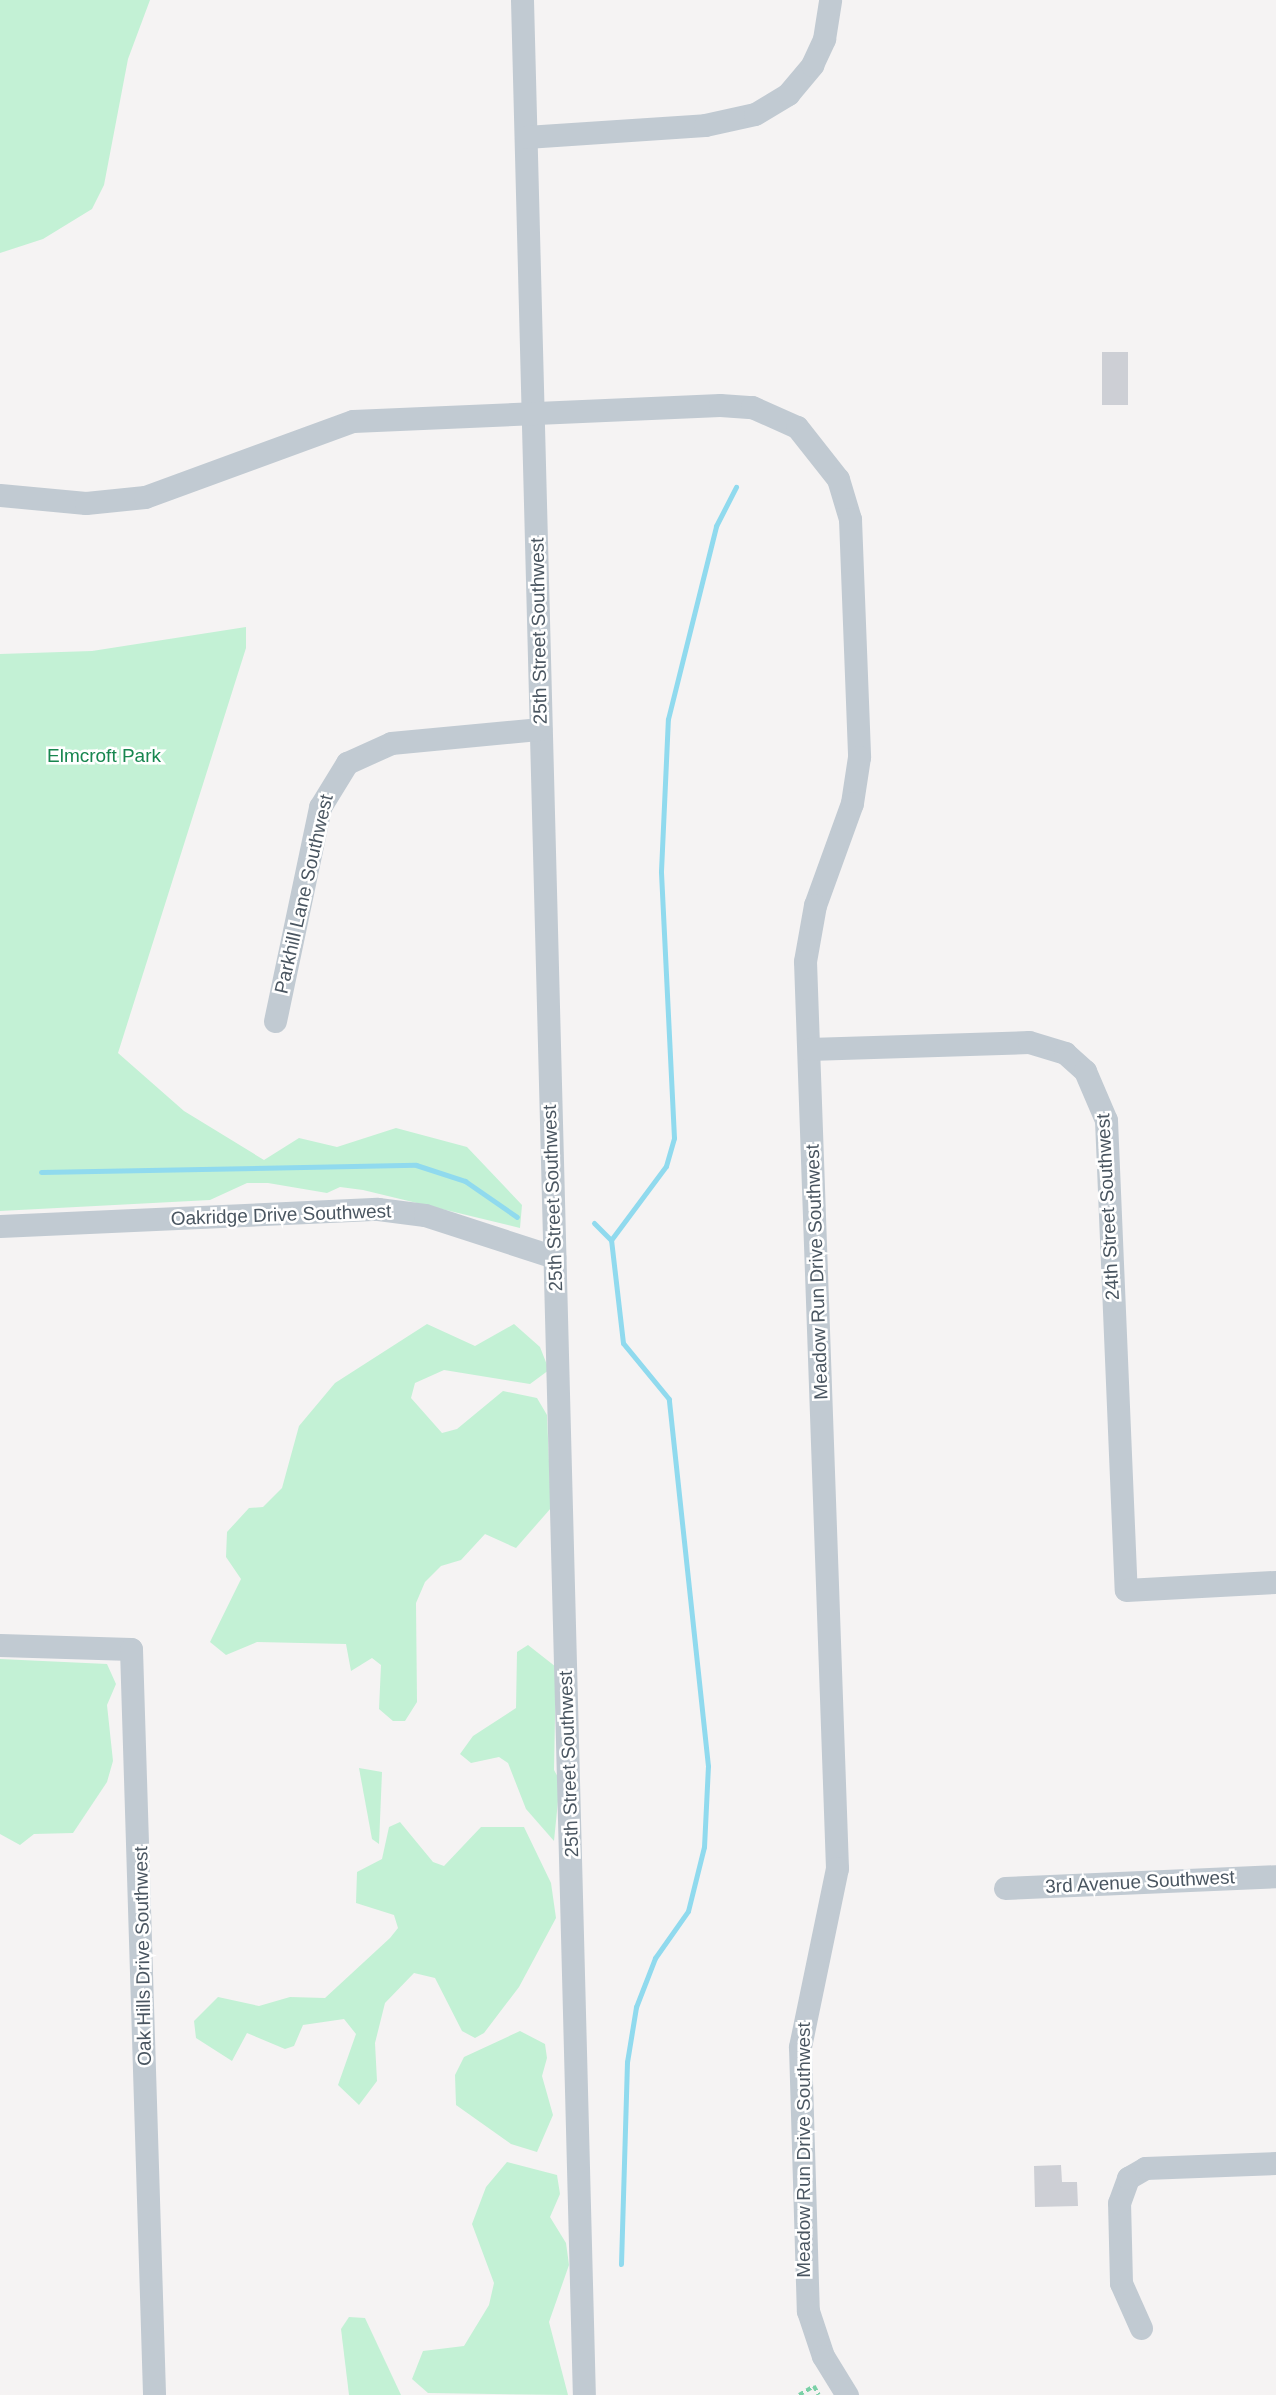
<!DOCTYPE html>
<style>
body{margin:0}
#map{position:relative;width:1276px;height:2395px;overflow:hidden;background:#f5f3f3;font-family:Helvetica,sans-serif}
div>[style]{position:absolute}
.green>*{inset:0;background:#c3f1d5}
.stream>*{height:5px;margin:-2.5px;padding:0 2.5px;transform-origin:2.5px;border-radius:2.5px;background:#90daee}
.building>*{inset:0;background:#cdcfd5;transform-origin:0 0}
.path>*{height:3.5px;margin-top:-1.75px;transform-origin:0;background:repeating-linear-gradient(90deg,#7ad0a6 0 5px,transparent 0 8.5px)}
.minor>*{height:23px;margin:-11.5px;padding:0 11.5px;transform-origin:11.5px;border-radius:11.5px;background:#c1cad2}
span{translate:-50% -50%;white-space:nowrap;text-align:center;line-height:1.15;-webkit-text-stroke:5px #fff;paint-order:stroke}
.street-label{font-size:19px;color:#4a5661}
.park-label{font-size:19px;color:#17864f}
</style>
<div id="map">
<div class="green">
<i style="clip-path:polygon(0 0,150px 0,128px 59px,104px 185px,92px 209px,43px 239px,0 253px)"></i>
<i style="clip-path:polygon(246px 627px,246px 648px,118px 1053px,184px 1111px,264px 1160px,299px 1138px,337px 1147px,396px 1128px,467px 1147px,522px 1205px,520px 1228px,363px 1190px,340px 1187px,327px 1193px,268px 1183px,247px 1183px,210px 1200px,0 1211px,0 654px,92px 651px)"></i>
<i style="clip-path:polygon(427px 1324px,475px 1346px,514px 1324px,540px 1347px,549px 1370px,530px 1384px,444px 1370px,415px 1383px,411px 1398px,442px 1433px,457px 1429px,503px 1391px,537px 1398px,547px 1415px,551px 1508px,516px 1548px,485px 1534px,461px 1560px,441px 1566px,425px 1582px,416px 1603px,417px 1702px,405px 1721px,393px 1721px,379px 1709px,381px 1665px,372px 1658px,351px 1671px,346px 1644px,257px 1642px,226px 1655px,210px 1642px,241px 1579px,226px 1557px,227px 1532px,249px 1508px,263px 1507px,282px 1488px,299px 1426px,335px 1383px)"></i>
<i style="clip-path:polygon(528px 1645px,556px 1667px,554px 1770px,560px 1781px,554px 1841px,526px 1809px,508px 1763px,499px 1757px,471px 1763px,460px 1754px,473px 1736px,516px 1708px,517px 1652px)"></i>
<i style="clip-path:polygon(0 1659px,107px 1664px,116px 1684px,107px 1705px,113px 1761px,107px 1782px,73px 1833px,34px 1834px,20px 1845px,0 1834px)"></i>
<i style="clip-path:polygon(359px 1768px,382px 1772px,379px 1844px,372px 1839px)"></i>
<i style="clip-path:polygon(400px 1822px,433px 1862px,444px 1866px,481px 1827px,524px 1827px,551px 1883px,556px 1918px,519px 1987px,484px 2033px,475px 2038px,462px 2031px,435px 1978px,414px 1973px,385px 2003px,375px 2043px,377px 2081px,359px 2105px,338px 2085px,356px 2034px,344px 2019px,303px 2025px,294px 2046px,285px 2049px,247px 2033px,232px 2061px,196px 2038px,194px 2021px,218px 1997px,259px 2006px,290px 1997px,325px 1998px,390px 1938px,398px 1928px,394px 1915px,356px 1903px,357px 1872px,382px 1859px,389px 1827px)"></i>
<i style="clip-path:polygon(520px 2031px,545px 2044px,547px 2058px,542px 2076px,553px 2115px,537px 2152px,511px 2144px,456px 2105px,455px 2075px,464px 2057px)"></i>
<i style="clip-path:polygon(507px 2162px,557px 2175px,560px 2194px,550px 2217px,566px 2243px,569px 2265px,549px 2322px,568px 2395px,428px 2393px,412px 2379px,423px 2351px,464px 2346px,489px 2305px,494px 2283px,472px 2224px,486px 2187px)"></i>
<i style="clip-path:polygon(349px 2317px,365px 2318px,401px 2395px,349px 2395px,341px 2329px)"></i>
</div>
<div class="stream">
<i style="left:41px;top:1172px;width:375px;rotate:-1.1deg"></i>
<i style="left:416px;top:1165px;width:52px;rotate:18.1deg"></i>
<i style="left:465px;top:1181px;width:63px;rotate:34.7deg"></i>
<i style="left:594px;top:1223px;width:24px;rotate:45deg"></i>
<i style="left:621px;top:2264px;width:202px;rotate:-88.3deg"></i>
<i style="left:627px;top:2062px;width:56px;rotate:-80.7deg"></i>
<i style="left:636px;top:2007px;width:53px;rotate:-68.8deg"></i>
<i style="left:655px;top:1958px;width:57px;rotate:-54.9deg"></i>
<i style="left:688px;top:1911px;width:66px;rotate:-76deg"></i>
<i style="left:704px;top:1847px;width:81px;rotate:-87.2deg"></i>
<i style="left:708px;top:1766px;width:369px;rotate:-96.1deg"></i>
<i style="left:669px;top:1399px;width:72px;rotate:-129.4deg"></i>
<i style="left:623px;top:1343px;width:104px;rotate:-96.6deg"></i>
<i style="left:611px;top:1240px;width:92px;rotate:-53.4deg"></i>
<i style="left:666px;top:1166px;width:29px;rotate:-74deg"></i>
<i style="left:674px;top:1138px;width:267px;rotate:-92.8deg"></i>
<i style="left:661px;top:871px;width:152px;rotate:-87.4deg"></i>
<i style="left:668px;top:719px;width:199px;rotate:-76deg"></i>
<i style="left:716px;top:526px;width:44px;rotate:-62.9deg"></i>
</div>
<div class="building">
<i style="left:1128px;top:352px;width:53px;height:26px;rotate:90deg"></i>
<i style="clip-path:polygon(1061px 2165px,1062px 2182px,1077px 2182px,1078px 2206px,1035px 2207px,1034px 2166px)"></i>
</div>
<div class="path">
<i style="left:799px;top:2395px;width:17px;rotate:-31deg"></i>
<i style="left:814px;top:2386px;width:10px;rotate:61deg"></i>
</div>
<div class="minor">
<i style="left:522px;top:0;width:2396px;rotate:88.52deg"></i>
<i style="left:526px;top:137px;width:179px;rotate:-3.8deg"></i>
<i style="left:705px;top:125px;width:51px;rotate:-12.4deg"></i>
<i style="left:755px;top:114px;width:39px;rotate:-31deg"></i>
<i style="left:788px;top:94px;width:38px;rotate:-50deg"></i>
<i style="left:812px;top:65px;width:29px;rotate:-65deg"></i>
<i style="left:824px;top:39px;width:39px;rotate:-81deg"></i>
<i style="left:0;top:495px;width:86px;rotate:5.3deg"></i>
<i style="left:86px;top:503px;width:59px;rotate:-5.8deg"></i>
<i style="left:145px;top:497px;width:221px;rotate:-20.1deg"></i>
<i style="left:353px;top:421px;width:367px;rotate:-2.5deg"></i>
<i style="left:720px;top:405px;width:32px;rotate:4deg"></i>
<i style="left:752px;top:407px;width:49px;rotate:24deg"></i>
<i style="left:797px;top:427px;width:66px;rotate:51.7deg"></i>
<i style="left:838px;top:479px;width:42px;rotate:73.3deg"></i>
<i style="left:850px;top:519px;width:238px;rotate:87.8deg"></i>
<i style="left:859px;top:757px;width:47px;rotate:98.7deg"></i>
<i style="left:852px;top:803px;width:109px;rotate:109.9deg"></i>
<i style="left:815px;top:905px;width:57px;rotate:100.1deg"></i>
<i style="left:805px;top:961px;width:908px;rotate:87.98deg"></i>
<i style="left:837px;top:1868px;width:183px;rotate:101.7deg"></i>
<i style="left:800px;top:2047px;width:264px;rotate:88.3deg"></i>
<i style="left:808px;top:2311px;width:47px;rotate:71.6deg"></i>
<i style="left:823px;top:2356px;width:46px;rotate:58.4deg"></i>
<i style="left:275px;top:1021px;width:219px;rotate:-78.1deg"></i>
<i style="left:320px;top:807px;width:52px;rotate:-58.5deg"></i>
<i style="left:347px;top:763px;width:48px;rotate:-24.4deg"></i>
<i style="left:391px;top:743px;width:150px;rotate:-5.4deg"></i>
<i style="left:809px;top:1049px;width:220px;rotate:-1.8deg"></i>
<i style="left:1029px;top:1042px;width:38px;rotate:17deg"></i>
<i style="left:1065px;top:1053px;width:27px;rotate:42deg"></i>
<i style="left:1085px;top:1071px;width:53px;rotate:66.8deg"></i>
<i style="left:1106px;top:1120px;width:470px;rotate:87.6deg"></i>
<i style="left:1126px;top:1590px;width:150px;rotate:-3.1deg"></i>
<i style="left:0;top:1226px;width:378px;rotate:-2.6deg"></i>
<i style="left:378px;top:1209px;width:47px;rotate:7.3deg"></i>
<i style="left:425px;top:1215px;width:136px;rotate:18deg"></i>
<i style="left:0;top:1645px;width:131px;rotate:1.7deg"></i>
<i style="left:131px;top:1649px;width:746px;rotate:88.23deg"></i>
<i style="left:1005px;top:1888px;width:271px;rotate:-2.5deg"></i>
<i style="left:1141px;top:2328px;width:49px;rotate:-114deg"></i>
<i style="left:1121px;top:2283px;width:80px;rotate:-91.4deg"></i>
<i style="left:1119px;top:2203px;width:27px;rotate:-70deg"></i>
<i style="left:1128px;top:2178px;width:20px;rotate:-30deg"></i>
<i style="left:1145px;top:2168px;width:131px;rotate:-2.2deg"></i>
</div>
<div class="street-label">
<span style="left:539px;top:631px;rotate:-91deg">25th Street Southwest</span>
<span style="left:304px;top:894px;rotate:-77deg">Parkhill Lane Southwest</span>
<span style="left:553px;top:1198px;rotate:-92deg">25th Street Southwest</span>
<span style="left:1108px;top:1207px;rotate:-93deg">24th Street Southwest</span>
<span style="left:281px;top:1215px;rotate:-2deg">Oakridge Drive Southwest</span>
<span style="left:817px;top:1272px;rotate:-92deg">Meadow Run Drive Southwest</span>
<span style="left:569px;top:1764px;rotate:-92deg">25th Street Southwest</span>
<span style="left:1140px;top:1882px;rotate:-3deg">3rd Avenue Southwest</span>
<span style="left:143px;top:1956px;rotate:-91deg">Oak Hills Drive Southwest</span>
<span style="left:804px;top:2150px;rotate:-90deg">Meadow Run Drive Southwest</span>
</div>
<div class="park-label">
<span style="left:104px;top:756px">Elmcroft Park</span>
</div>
</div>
